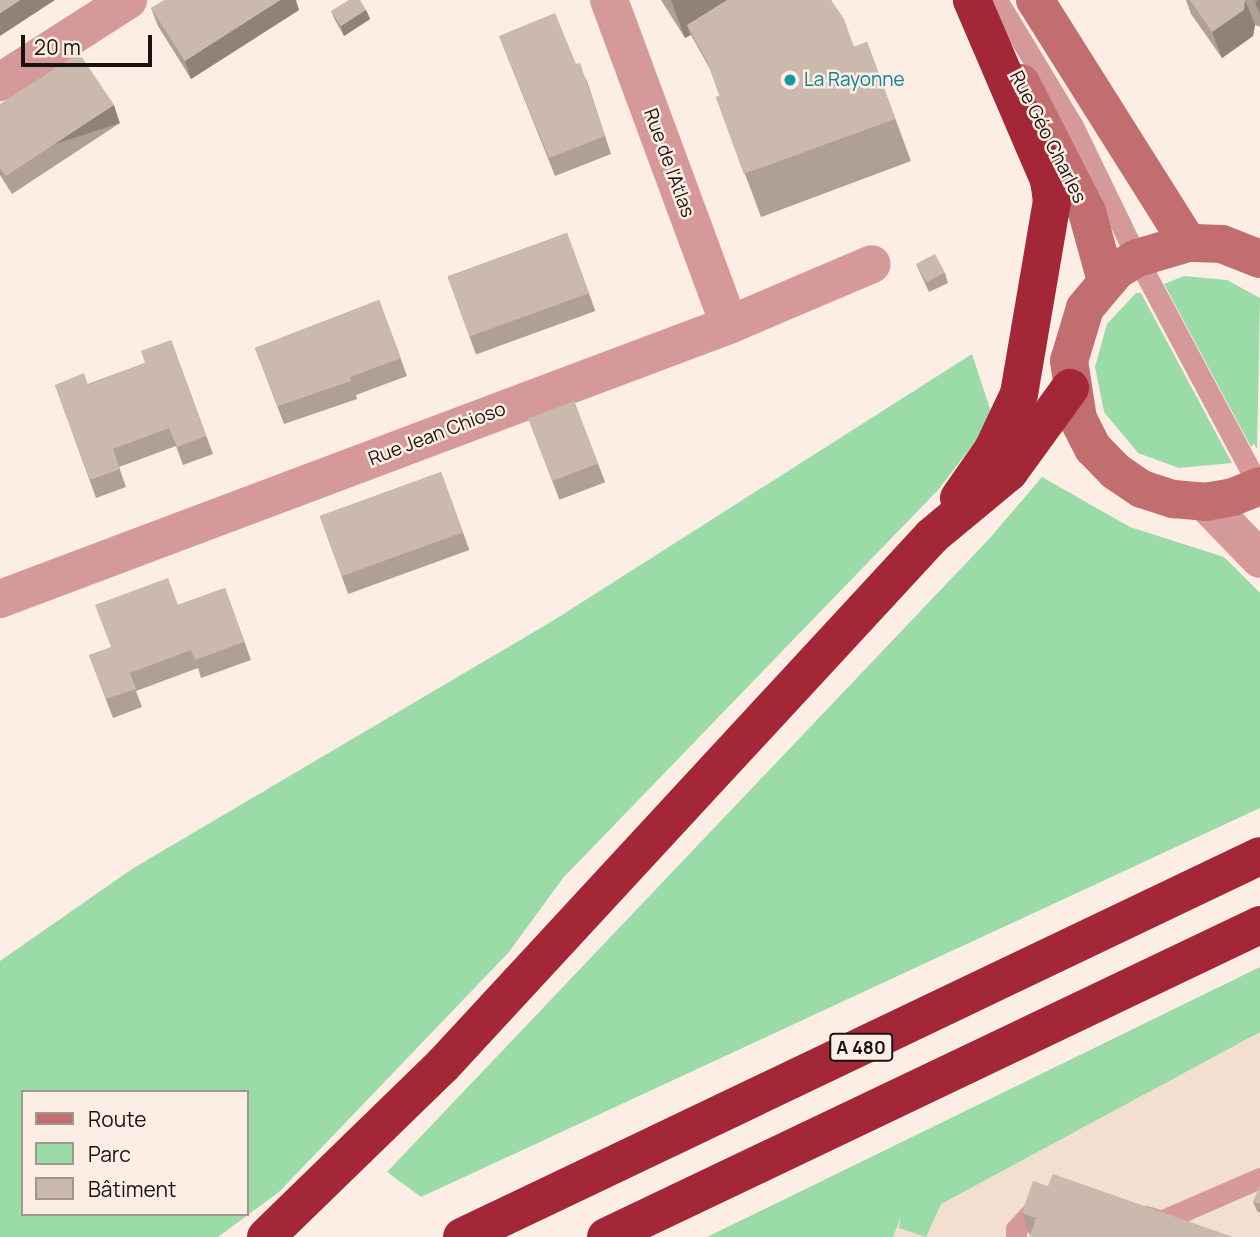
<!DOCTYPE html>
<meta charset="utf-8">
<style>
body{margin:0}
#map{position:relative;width:1260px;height:1237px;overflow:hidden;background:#fceee4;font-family:Manrope,sans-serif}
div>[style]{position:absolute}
.commercial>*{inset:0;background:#f3dfd0}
.green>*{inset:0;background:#9bdba8}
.lane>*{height:21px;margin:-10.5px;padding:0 10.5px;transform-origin:10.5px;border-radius:10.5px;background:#d59999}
.street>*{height:38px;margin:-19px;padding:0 19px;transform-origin:19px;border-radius:19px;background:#d59999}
.secondary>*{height:38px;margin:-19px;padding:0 19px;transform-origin:19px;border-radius:19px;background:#c26d6e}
.highway>*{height:38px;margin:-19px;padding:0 19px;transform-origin:19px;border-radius:19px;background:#a32736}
.wall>*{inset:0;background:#af9f95;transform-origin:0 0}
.shaded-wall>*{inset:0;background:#8e8279;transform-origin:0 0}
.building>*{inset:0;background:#cbb9ad;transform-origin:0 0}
.dots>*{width:19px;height:19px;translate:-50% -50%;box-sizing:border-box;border:4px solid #fceee4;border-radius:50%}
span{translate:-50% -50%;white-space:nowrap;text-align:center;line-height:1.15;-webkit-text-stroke:5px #fceee4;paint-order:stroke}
.shield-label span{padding:2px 5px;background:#fceee4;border:2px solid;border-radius:5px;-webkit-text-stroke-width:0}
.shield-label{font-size:18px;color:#1a1410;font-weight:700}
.culture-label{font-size:19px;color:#0d838f}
.left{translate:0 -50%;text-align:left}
.street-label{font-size:19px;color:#1a1410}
.legend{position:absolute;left:21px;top:1090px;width:228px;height:126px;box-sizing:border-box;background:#fceee4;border:2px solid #a2978f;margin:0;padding:9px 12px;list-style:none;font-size:21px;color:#1a1410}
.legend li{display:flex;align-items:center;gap:14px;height:35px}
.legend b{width:35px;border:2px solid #a2978f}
.scale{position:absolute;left:21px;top:35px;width:131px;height:32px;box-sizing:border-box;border:4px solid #1a1410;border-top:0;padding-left:9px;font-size:21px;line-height:24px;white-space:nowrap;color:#1a1410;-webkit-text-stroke:5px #fceee4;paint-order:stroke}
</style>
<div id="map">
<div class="commercial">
<i style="clip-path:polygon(1260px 1019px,1260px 1237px,834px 1237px)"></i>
</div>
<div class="green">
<i style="clip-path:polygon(1184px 276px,1227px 280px,1260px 298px,1257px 449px,1254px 444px,1251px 447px,1164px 284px)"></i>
<i style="clip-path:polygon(1136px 293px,1141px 293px,1232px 463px,1179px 468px,1138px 453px,1104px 412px,1095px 367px,1107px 324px)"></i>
<i style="clip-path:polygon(evenodd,972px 354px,993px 418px,939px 489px,563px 878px,509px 952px,279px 1192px,218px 1237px,0 1237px,0 961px,132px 869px,554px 620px,972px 354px,23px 1092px,247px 1092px,247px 1214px,23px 1214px,23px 1092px)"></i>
<i style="clip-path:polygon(1042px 477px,1130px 527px,1224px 557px,1260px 593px,1260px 808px,421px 1197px,387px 1172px,989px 539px)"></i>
<i style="clip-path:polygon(1260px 967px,1260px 1032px,941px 1204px,926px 1237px,899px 1228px,901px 1216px,893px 1237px,707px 1237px)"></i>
</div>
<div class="lane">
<i style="left:997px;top:0;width:147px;rotate:58.9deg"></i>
<i style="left:1073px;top:126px;width:147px;rotate:64.1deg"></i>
<i style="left:1137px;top:258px;width:261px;rotate:61.9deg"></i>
<i style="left:1146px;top:1216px;width:16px;rotate:18deg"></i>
<i style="left:1161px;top:1221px;width:108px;rotate:-23.5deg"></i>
<i style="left:1016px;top:1237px;width:8px;rotate:-90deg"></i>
<i style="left:1016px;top:1229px;width:40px;rotate:-47deg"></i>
</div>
<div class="street">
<i style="left:609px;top:0;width:346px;rotate:69.7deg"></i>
<i style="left:0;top:82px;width:152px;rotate:-32.6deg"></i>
<i style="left:1205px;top:502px;width:79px;rotate:46deg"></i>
<i style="left:0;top:599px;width:779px;rotate:-20.6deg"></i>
<i style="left:729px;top:325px;width:155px;rotate:-23.1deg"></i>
</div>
<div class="secondary">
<i style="left:1035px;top:0;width:287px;rotate:57.8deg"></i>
<i style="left:1021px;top:83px;width:145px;rotate:62.9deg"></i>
<i style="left:1087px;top:212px;width:72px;rotate:74.6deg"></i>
<i style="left:1260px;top:259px;width:41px;rotate:-158.5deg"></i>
<i style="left:1222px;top:244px;width:34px;rotate:-178deg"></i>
<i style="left:1188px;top:243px;width:53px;rotate:163.6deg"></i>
<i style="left:1137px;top:258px;width:23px;rotate:149deg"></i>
<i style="left:1117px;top:270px;width:50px;rotate:130.1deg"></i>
<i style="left:1085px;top:308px;width:55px;rotate:106.8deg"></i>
<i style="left:1069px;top:361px;width:59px;rotate:81.2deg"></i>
<i style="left:1078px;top:419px;width:33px;rotate:63deg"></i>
<i style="left:1093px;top:448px;width:32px;rotate:46deg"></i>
<i style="left:1115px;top:471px;width:32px;rotate:34deg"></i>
<i style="left:1142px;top:489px;width:33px;rotate:18deg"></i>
<i style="left:1173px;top:499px;width:32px;rotate:5deg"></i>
<i style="left:1205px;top:502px;width:28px;rotate:-10deg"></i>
<i style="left:1233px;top:497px;width:29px;rotate:-22deg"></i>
</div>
<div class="highway">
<i style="left:959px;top:498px;width:60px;rotate:-55.2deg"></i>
<i style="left:993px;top:449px;width:61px;rotate:-64.7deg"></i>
<i style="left:1019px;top:394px;width:196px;rotate:-80.3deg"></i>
<i style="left:1052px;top:201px;width:21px;rotate:-98deg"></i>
<i style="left:1049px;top:180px;width:196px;rotate:-113.2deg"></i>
<i style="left:266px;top:1237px;width:247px;rotate:-44.2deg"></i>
<i style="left:443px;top:1065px;width:720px;rotate:-47.25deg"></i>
<i style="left:932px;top:536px;width:100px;rotate:-39.7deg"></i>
<i style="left:1009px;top:472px;width:104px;rotate:-54deg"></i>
<i style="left:462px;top:1237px;width:884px;rotate:-25.52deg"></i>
<i style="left:606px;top:1237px;width:725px;rotate:-25.5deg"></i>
</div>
<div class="wall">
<i style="clip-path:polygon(661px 0,831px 0,854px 47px,867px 42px,911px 161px,761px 217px,720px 107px,723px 105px,710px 69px,691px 35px,685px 38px)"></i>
<i style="clip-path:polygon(1186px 0,1260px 0,1260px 27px,1255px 25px,1253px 36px,1222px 58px,1191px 14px)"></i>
<i style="clip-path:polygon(151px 8px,299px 10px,191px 79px,158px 26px)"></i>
<i style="clip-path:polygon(366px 10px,370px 19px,344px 36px,335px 20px,331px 11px)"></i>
<i style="clip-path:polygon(499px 36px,576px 64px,587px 81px,611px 154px,555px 176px)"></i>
<i style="clip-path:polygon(0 104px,120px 123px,12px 194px,0 175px)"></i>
<i style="left:567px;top:233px;width:83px;height:127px;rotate:70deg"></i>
<i style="clip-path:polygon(916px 264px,945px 273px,948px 283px,929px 292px)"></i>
<i style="clip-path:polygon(379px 300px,407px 376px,356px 395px,357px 399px,284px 424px,255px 348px)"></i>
<i style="clip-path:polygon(171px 340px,213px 454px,183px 465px,176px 446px,119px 467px,126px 487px,96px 498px,55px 385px,88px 384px,145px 363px)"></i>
<i style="left:574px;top:401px;width:87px;height:49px;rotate:69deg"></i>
<i style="left:441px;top:472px;width:83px;height:129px;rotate:70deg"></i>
<i style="clip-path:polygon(225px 588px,251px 660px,201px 678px,198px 668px,136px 691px,142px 707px,113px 718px,89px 655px,110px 648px,178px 605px)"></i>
<i style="clip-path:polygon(1048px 1186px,1030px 1236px,1022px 1213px)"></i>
<i style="clip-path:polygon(1260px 1187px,1260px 1213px,1257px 1211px,1253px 1202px)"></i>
</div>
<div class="shaded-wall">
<i style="clip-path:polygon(20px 0,55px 0,0 36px,0 13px)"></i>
<i style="clip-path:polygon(280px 0,296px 0,299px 10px,191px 79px,185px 61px)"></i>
<i style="clip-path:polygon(671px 0,745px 0,687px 25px,690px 35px,685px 38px)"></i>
<i style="clip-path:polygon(1245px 0,1255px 25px,1253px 36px,1222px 58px,1212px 32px)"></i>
<i style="clip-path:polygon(1258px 0,1260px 0,1260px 14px,1255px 2px)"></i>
<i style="clip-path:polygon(366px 10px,370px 19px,344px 36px,341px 26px)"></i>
<i style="left:114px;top:105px;width:19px;height:129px;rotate:72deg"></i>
</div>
<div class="building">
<i style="clip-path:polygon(0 0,20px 0,0 13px)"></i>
<i style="clip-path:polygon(164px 0,280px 0,185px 61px,151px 8px)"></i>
<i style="clip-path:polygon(349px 0,360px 0,366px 10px,341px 26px,331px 11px)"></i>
<i style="clip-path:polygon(727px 0,831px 0,844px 19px,854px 47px,723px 105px,707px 61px,687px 25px)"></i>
<i style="clip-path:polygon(1190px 0,1245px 0,1244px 10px,1212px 32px)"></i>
<i style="clip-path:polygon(555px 13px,576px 64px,580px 63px,605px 136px,549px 158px,499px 36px)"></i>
<i style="left:867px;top:42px;width:82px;height:161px;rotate:70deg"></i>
<i style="clip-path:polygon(79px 53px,114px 105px,6px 176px,0 168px,0 104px)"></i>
<i style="left:567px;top:233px;width:64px;height:127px;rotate:70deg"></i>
<i style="left:935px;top:254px;width:21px;height:21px;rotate:62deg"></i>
<i style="clip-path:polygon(379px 300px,401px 358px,350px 377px,351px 381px,278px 406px,255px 348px)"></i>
<i style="clip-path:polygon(171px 340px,206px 436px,177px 447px,169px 428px,113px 449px,120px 469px,90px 480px,55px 385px,84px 373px,88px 385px,145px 363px,141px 351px)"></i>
<i style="left:574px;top:401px;width:67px;height:49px;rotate:69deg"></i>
<i style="left:441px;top:472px;width:64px;height:129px;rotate:70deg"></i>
<i style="clip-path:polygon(168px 578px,178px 605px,225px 588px,244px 642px,195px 660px,191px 650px,130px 673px,136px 689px,106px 699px,89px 655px,111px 647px,95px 605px)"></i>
<i style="clip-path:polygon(1053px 1174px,1233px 1237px,1030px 1237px,1036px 1218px,1022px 1213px,1033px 1181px,1048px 1186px)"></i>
<i style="clip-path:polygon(1259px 1187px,1260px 1187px,1260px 1204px,1253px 1202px)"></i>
</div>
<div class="dots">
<i style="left:790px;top:80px;background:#0f9aa8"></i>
</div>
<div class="shield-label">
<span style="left:861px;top:1047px">A 480</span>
</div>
<div class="culture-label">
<span class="left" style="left:804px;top:80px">La Rayonne</span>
</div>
<div class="street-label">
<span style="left:1048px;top:137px;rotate:63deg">Rue Géo Charles</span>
<span style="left:669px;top:163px;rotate:70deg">Rue de l'Atlas</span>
<span style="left:437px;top:434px;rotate:-21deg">Rue Jean Chioso</span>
</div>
<ul class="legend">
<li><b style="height:9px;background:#c26d6e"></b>Route</li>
<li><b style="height:19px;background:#9bdba8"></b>Parc</li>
<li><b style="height:19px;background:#cbb9ad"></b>Bâtiment</li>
</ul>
<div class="scale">20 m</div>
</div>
